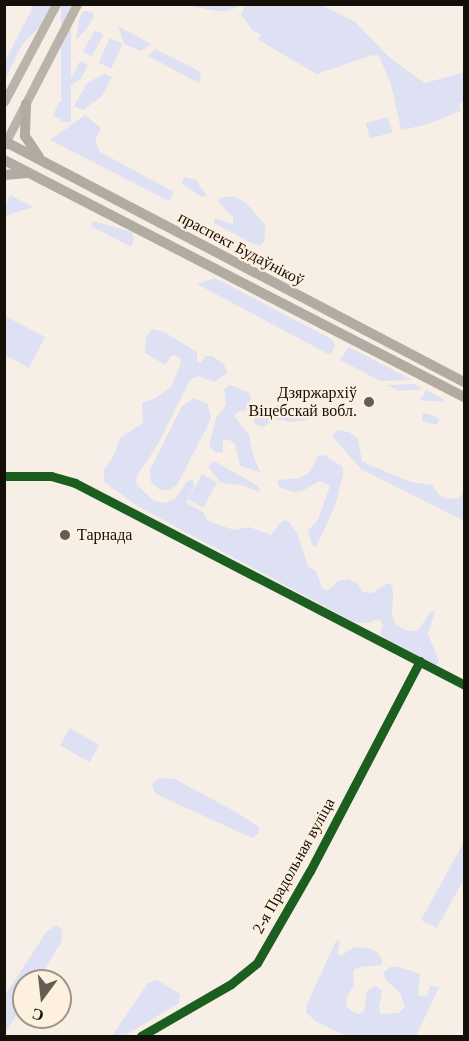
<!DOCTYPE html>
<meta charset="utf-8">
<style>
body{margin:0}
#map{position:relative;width:469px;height:1041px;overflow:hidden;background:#f7efe6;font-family:"Times New Roman",serif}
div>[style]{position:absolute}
.green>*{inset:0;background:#dee0f4;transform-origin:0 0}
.minor>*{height:7px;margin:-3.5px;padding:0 3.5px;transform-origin:3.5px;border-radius:3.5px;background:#bab4ac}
.secondary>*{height:9px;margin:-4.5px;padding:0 4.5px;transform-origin:4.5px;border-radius:4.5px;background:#b9b3aa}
.primary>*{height:10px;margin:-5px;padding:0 5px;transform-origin:5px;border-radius:5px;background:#b2aba2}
.cycleway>*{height:9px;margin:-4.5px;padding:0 4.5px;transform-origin:4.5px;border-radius:4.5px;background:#1b5e20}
.dots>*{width:16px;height:16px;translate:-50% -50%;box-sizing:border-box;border:3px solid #fef0df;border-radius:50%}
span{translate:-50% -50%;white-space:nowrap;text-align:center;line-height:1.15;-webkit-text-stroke:4.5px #fef0df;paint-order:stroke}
.street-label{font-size:16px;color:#140f08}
.poi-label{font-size:16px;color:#140f08}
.right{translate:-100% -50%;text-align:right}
.left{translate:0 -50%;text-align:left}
.frame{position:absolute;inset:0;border:6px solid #140f08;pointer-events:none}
.north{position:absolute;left:12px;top:969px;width:60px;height:60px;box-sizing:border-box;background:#fef0df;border:2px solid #a09689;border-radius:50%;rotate:195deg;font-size:16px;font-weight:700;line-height:24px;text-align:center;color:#140f08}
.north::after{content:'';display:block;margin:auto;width:21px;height:27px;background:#635d56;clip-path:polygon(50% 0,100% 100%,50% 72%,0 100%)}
</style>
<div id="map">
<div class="green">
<i style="clip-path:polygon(263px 4px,322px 5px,355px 22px,390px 58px,425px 83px,462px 73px,464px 68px,464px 102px,459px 104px,461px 111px,425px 125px,401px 130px,391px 84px,379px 56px,372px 55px,317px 74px,257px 39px,262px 35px,252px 30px,241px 14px,245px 6px)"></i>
<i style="clip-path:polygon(34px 5px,50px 5px,50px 9px,39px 28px,23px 43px,5px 79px,5px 61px)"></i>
<i style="left:61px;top:5px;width:10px;height:117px"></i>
<i style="clip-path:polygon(186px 5px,242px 4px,242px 5px,228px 11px,217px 11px)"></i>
<i style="clip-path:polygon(84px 11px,92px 12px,94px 16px,85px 31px,76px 40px,80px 16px)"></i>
<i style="clip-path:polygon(118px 26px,151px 44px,141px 51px,124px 44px)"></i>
<i style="left:95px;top:30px;width:10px;height:25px;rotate:29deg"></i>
<i style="left:110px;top:38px;width:14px;height:27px;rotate:25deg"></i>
<i style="clip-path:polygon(155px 49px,197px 70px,201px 74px,199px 83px,148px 56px)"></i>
<i style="clip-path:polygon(80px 61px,88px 65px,81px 79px,67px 87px)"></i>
<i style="clip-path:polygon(104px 74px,112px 77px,102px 96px,83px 110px,74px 106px,87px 83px)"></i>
<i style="left:59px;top:102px;width:10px;height:15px;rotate:24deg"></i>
<i style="clip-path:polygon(85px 115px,101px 128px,95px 141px,100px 152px,174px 192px,169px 201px,50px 140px)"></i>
<i style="left:388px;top:117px;width:16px;height:23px;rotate:75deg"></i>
<i style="clip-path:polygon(184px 177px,196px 180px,207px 196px,202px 197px,182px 184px)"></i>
<i style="clip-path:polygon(10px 195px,33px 207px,5px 216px,5px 206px)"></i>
<i style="clip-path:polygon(233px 196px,245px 202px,266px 226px,264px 241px,261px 245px,253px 244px,214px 223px,215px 218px,233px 224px,233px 217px,218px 202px,220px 198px)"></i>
<i style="clip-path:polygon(93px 221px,132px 232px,134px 239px,131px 247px,91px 226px)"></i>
<i style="clip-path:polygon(215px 278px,333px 340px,335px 346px,330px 355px,197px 284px)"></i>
<i style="clip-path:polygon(5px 316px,45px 337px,29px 368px,5px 355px)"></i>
<i style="clip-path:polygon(152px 329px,164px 332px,197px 352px,197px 363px,201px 362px,205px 356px,212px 356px,224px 364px,227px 373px,214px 382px,198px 376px,190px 380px,158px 444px,137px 476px,136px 483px,142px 490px,154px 501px,166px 503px,176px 498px,187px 481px,193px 480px,194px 487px,186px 503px,203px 512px,208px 521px,234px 530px,249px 527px,271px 535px,279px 524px,285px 520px,289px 522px,297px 533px,308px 566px,316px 571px,322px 588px,328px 590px,338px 581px,348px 579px,358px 584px,363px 592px,372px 593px,388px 583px,392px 585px,393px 594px,392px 615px,396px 625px,408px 631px,418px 631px,430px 612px,435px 611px,428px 634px,439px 661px,436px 665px,387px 640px,380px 634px,383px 625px,379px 619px,367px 623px,354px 622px,139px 507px,104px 482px,104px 470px,114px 455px,120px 438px,143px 423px,142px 403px,156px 398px,171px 387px,180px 366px,181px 359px,175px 355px,170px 357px,165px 365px,145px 353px,146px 337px)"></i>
<i style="clip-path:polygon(348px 348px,351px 348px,412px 380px,380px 381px,340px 360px)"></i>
<i style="clip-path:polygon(415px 384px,422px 389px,399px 391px,387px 385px)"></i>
<i style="clip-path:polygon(230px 385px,248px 392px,251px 398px,246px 410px,237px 412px,234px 416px,249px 435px,253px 455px,260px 472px,240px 466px,235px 444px,228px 439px,223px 441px,223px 453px,215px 452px,209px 446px,216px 418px,226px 405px,224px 389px)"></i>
<i style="clip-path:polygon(426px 390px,443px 399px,445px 402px,420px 400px)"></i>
<i style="clip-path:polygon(194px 398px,208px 404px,211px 419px,177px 485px,169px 490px,160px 490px,151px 482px,150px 470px,182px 406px)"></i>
<i style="clip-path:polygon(278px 405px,302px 410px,311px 419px,292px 422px,275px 419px,263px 427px,255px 424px,254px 418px,258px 411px)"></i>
<i style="clip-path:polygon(423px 413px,435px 416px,439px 420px,437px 425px,422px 421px)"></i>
<i style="clip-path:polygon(337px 430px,349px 432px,358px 439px,362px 461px,370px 465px,411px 482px,432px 485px,440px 496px,447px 499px,459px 498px,464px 491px,464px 521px,361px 469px,332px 436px)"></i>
<i style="clip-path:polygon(324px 455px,343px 467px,343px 475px,335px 506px,316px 547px,312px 546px,308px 530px,318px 520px,330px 486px,320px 481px,302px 491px,293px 492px,278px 486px,278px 480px,299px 478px,309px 473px,318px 456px)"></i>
<i style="clip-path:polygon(214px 461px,258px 486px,260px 492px,241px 485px,221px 483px,208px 467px)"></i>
<i style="left:202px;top:474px;width:17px;height:29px;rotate:28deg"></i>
<i style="left:70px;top:728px;width:34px;height:20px;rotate:30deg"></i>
<i style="clip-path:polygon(159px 778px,175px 779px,236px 812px,259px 827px,259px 833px,252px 838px,162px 797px,154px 792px,152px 784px)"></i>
<i style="clip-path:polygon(464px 842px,464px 879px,437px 928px,421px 920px)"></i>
<i style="clip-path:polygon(57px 925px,62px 930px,62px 941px,37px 981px,24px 981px,24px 1002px,5px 1034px,5px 995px,47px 931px)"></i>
<i style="clip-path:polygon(340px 940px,337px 954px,340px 956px,355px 947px,367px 948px,377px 952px,382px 960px,382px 965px,359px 967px,353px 971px,354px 985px,346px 999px,346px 1006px,353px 1012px,359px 1014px,364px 1011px,367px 991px,375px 986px,382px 990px,379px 1008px,381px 1014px,398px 1013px,405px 1007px,400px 993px,385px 979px,383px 973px,390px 967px,400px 967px,420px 974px,418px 994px,421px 996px,427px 996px,430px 986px,439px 987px,416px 1036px,346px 1036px,317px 1022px,306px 1013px,307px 1004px,336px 941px)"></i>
<i style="clip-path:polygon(157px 980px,180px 994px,179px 1003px,124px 1036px,112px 1036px,148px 983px)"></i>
</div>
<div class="minor">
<i style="left:4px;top:476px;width:47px"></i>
<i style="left:51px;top:476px;width:25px;rotate:16deg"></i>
<i style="left:75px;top:483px;width:438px;rotate:27.4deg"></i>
<i style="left:141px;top:1036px;width:104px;rotate:-30deg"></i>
<i style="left:231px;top:984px;width:33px;rotate:-39deg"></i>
<i style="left:257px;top:963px;width:106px;rotate:-60.1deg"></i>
<i style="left:310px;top:871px;width:237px;rotate:-62.4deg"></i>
</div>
<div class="secondary">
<i style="left:4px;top:102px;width:111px;rotate:-62deg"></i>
<i style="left:4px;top:145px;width:159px;rotate:-62.6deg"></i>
</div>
<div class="primary">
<i style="left:26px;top:104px;width:32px;rotate:92deg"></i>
<i style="left:25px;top:136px;width:25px;rotate:56deg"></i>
<i style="left:4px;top:141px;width:519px;rotate:27.65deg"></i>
<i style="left:4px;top:160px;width:517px;rotate:27.26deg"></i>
<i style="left:4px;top:175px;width:24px;rotate:-5deg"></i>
</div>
<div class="cycleway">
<i style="left:4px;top:476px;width:47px"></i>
<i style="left:51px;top:476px;width:25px;rotate:16deg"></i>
<i style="left:75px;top:483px;width:438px;rotate:27.4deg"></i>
<i style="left:141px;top:1036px;width:104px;rotate:-30deg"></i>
<i style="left:231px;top:984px;width:33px;rotate:-39deg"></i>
<i style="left:257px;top:963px;width:106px;rotate:-60.1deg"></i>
<i style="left:310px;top:871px;width:237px;rotate:-62.4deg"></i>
</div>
<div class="dots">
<i style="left:369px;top:402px;background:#635d56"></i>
<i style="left:65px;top:535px;background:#635d56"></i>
</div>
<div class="street-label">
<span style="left:241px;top:249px;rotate:28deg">праспект Будаўнікоў</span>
<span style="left:294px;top:866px;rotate:-61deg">2-я Прадольная вуліца</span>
</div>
<div class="poi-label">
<span class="right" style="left:357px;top:402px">Дзяржархіў<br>Віцебскай вобл.</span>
<span class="left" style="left:77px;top:535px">Тарнада</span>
</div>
<div class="frame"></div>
<div class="north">С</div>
</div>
